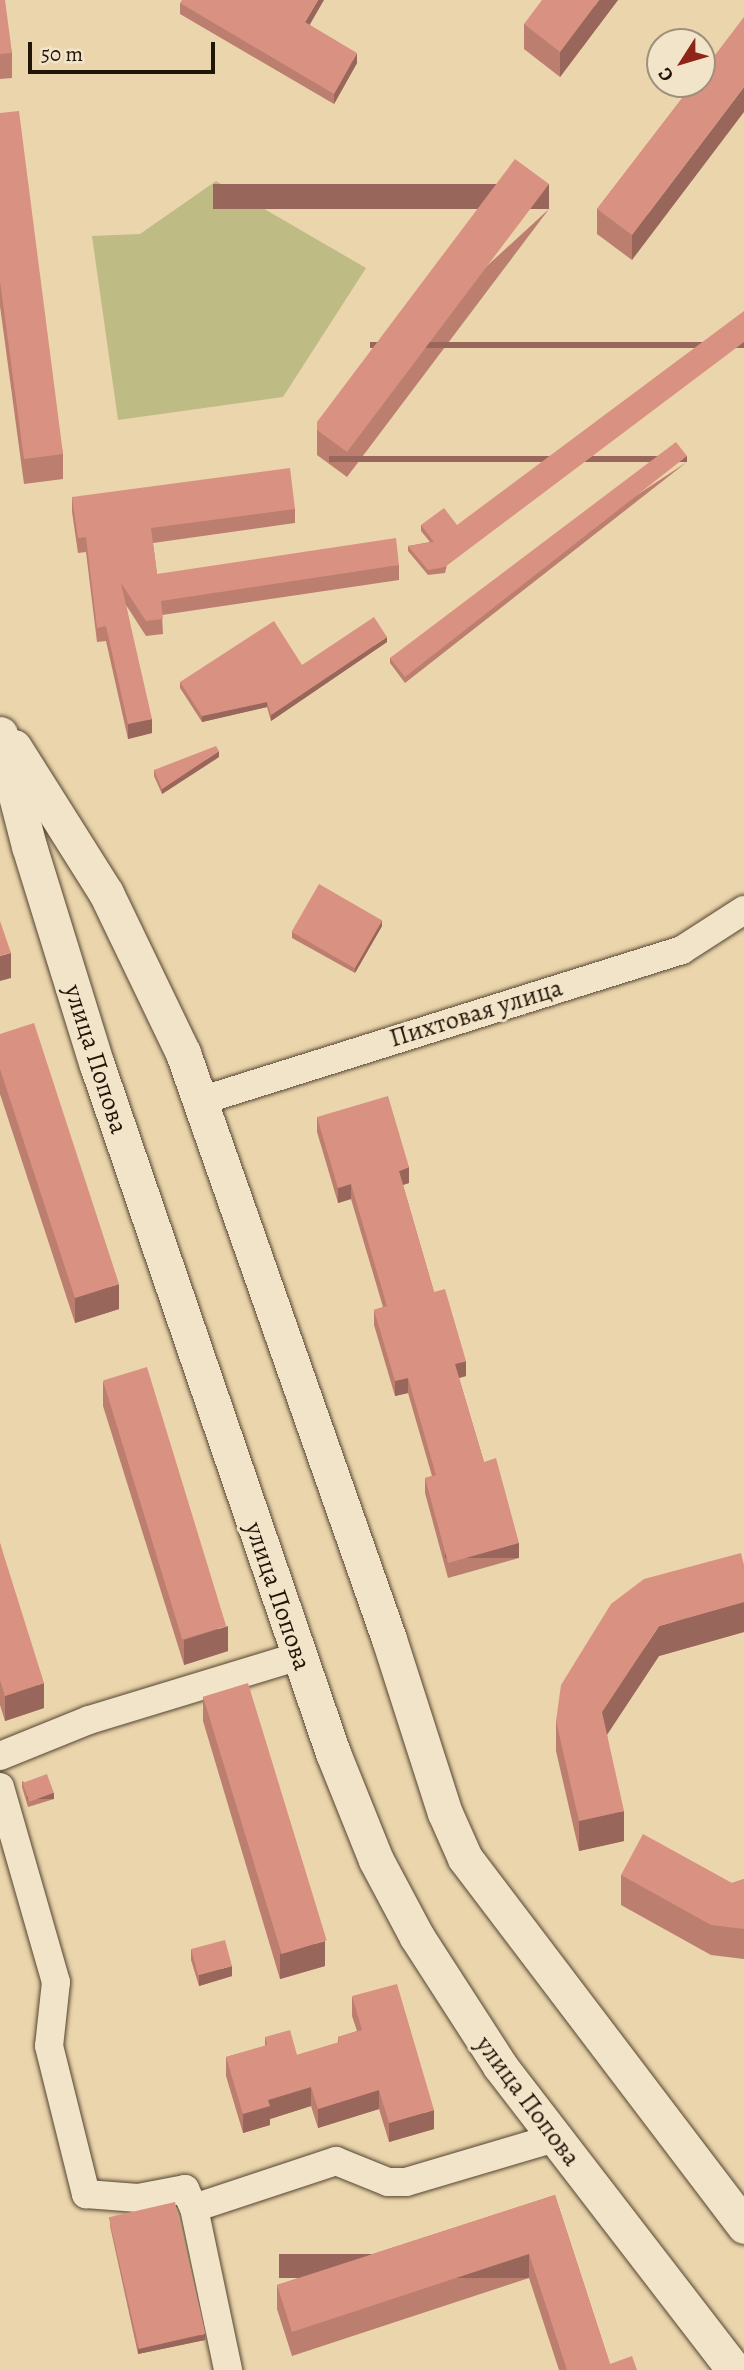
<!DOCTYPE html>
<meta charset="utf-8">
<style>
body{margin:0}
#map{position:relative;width:744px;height:2370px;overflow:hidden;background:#ebd5ac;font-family:Alegreya,serif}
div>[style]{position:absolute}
.green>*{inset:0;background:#bebb84}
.roads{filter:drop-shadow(0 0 2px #544531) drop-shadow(0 0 2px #544531)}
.minor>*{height:28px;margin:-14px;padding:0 14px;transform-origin:14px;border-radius:14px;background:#f2e4c9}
.tertiary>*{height:35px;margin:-17.5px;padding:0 17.5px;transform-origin:17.5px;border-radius:17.5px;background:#f2e4c9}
.wall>*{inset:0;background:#bb7e6f}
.shaded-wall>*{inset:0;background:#98665a;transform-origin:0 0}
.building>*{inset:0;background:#d99281;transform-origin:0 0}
span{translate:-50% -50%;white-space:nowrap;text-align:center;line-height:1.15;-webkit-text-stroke:6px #f2e4c9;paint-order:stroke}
.street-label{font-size:26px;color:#211508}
.north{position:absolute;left:646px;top:28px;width:70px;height:70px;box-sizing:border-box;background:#f2e4c9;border:2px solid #9e917c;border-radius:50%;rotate:233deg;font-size:19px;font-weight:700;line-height:28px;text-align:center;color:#211508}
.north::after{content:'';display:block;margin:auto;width:24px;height:32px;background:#8f2418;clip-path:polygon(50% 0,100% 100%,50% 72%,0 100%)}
.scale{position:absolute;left:28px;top:42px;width:187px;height:32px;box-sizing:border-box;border:4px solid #211508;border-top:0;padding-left:9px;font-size:21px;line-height:24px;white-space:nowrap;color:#211508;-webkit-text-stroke:5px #f2e4c9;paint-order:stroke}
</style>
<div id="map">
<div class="green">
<i style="clip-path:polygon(216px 181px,366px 268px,283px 397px,118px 420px,92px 236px,140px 234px)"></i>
</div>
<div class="roads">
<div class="minor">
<i style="left:200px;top:1101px;width:505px;rotate:-17.39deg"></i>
<i style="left:682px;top:950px;width:74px;rotate:-32.8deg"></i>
<i style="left:0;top:1756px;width:96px;rotate:-22deg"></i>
<i style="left:89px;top:1720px;width:220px;rotate:-16.9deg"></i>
<i style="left:0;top:1787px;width:203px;rotate:74deg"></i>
<i style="left:56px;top:1982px;width:64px;rotate:96.2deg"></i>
<i style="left:49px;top:2046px;width:153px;rotate:76deg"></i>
<i style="left:86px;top:2194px;width:52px;rotate:4.4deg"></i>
<i style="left:138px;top:2198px;width:48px;rotate:-10.8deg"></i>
<i style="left:185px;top:2189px;width:21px;rotate:65deg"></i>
<i style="left:194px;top:2208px;width:166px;rotate:78.1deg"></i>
<i style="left:194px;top:2208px;width:150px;rotate:-18.3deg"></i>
<i style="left:336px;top:2161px;width:56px;rotate:22deg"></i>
<i style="left:388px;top:2182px;width:18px"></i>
<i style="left:406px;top:2182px;width:155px;rotate:-16.5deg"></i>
</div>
<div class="tertiary">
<i style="left:0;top:734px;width:116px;rotate:75.5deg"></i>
<i style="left:29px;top:846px;width:229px;rotate:72.8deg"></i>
<i style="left:97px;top:1065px;width:727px;rotate:71.07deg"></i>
<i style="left:333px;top:1753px;width:115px;rotate:68.1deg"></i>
<i style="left:376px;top:1860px;width:87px;rotate:62deg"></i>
<i style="left:417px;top:1937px;width:153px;rotate:57.2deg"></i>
<i style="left:500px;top:2066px;width:384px;rotate:52.4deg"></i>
<i style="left:14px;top:747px;width:173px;rotate:57.8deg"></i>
<i style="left:106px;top:893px;width:178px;rotate:64.3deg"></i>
<i style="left:183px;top:1053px;width:621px;rotate:70.63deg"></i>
<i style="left:389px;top:1639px;width:183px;rotate:72.2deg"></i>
<i style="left:445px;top:1813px;width:49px;rotate:66deg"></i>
<i style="left:465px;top:1858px;width:462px;rotate:52.8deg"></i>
</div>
</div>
<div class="wall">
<i style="clip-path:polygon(0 0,12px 53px,12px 78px,0 79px)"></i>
<i style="clip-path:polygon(618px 0,560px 77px,524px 49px,524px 24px)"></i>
<i style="clip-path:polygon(180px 3px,310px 25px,357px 63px,334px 104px,180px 14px)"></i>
<i style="clip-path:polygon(693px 84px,632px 260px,597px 234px,597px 209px)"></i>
<i style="clip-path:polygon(0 113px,63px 454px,63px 479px,24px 484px,0 306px)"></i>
<i style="clip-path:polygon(549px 209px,347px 477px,317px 455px,317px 422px)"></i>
<i style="clip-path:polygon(687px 462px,405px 683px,390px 663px,390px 658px)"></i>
<i style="clip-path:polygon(72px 497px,295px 509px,295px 523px,153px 543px,157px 574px,399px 565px,399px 580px,162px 615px,163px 634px,146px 636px,126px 605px,152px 733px,128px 739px,106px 641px,97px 642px,86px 552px,78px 553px,72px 512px)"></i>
<i style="clip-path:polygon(421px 525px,457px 525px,445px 573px,428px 575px,408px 551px,408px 546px,430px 542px,421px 531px)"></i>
<i style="clip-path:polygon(387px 642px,271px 721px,267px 707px,202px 722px,180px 688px,180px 682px,302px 665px)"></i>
<i style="clip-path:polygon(219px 757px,162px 794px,154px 776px,154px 770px)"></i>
<i style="clip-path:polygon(382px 926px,355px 973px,292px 938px,292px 932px)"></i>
<i style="clip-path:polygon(0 1034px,119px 1309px,75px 1323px,0 1094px)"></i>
<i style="clip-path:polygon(317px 1117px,409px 1183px,403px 1185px,434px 1292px,466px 1376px,459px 1378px,484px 1462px,519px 1558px,448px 1578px,425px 1493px,425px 1478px,432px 1476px,408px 1393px,395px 1396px,374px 1325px,374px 1310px,383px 1307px,351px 1199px,338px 1203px,317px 1132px)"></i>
<i style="clip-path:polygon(103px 1381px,228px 1651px,184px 1665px,103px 1406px)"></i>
<i style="clip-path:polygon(0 1543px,44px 1708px,5px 1721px,0 1705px)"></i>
<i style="clip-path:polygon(744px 1565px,744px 1632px,659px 1656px,607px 1735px,624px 1841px,579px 1851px,556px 1751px,556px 1721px)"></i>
<i style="clip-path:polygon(203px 1696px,325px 1966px,280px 1979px,203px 1721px)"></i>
<i style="clip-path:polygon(22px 1781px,54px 1799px,28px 1807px,22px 1787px)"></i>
<i style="clip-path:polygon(621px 1875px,732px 1883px,744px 1879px,744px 1959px,711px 1955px,621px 1905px)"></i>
<i style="clip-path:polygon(191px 1949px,232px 1976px,199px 1986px,191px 1960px)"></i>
<i style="clip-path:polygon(352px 1996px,434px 2129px,389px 2142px,379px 2109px,318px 2128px,311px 2106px,270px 2119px,270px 2125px,243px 2133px,226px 2076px,226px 2057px,265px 2046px,265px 2037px,297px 2055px,338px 2043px,338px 2037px,357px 2031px,352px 2016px)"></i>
<i style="clip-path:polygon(555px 2195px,610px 2364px,637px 2370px,559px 2370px,529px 2278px,292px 2356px,277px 2309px,277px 2285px)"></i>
<i style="clip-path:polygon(110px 2221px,205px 2340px,138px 2354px,110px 2226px)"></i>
</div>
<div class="shaded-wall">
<i style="clip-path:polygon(318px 0,324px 0,305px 33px,305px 22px)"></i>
<i style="clip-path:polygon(599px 0,618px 0,560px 77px,560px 52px)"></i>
<i style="clip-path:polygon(357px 53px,357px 63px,334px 104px,334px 94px)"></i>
<i style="clip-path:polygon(744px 87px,744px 112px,632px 260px,632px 235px)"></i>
<i style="left:549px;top:184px;width:25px;height:336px;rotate:90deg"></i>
<i style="left:744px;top:342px;width:6px;height:374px;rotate:90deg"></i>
<i style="left:687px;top:456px;width:6px;height:358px;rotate:90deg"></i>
<i style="clip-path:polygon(387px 637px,387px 642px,271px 721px,271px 715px)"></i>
<i style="clip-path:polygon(267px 702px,267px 707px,202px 722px,202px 716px)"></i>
<i style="clip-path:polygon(152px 719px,152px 733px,128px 739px,128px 724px)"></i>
<i style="clip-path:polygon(219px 751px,219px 757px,162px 794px,162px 789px)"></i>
<i style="clip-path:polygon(382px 920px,382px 926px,355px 973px,355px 968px)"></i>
<i style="clip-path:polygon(11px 953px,11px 978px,0 981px,0 956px)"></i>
<i style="clip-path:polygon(409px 1167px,409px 1183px,399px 1186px,399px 1171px)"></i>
<i style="clip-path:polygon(351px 1184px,351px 1199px,338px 1203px,338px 1188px)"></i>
<i style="clip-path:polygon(119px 1284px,119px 1309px,75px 1323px,75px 1298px)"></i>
<i style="clip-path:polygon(466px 1361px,466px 1376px,455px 1379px,455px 1364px)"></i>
<i style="clip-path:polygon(408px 1378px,408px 1393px,395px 1396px,395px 1381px)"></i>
<i style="left:519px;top:1543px;width:15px;height:74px;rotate:90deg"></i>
<i style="clip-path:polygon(744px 1602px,744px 1632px,659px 1656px,602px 1742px,602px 1712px,659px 1626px)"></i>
<i style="clip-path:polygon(228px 1626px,228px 1651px,184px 1665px,184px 1640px)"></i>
<i style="clip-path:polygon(44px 1683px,44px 1708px,5px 1721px,5px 1696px)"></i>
<i style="left:54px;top:1793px;width:6px;height:27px;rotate:90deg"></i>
<i style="clip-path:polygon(624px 1811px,624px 1841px,579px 1851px,579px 1821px)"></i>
<i style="clip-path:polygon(325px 1941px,325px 1966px,280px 1979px,280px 1954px)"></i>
<i style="clip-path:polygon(232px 1966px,232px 1976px,199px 1986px,199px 1975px)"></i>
<i style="clip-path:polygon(311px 2087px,311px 2106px,270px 2119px,270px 2125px,243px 2133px,243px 2114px,268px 2100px)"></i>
<i style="clip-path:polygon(379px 2090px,379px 2109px,318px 2128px,318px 2109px)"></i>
<i style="clip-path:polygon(434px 2110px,434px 2129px,389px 2142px,389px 2123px)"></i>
<i style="left:529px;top:2254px;width:24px;height:250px;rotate:90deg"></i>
<i style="clip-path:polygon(205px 2334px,205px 2340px,138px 2354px,138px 2349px)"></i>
</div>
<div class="building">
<i style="clip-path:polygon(0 0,5px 0,12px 53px,0 54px)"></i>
<i style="clip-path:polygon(182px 0,318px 0,305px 22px,357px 53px,334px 94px,180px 3px)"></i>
<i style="clip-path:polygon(542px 0,599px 0,560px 52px,524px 24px)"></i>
<i style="clip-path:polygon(744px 17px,744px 87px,632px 235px,597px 209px,693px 84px,702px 84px,702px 72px)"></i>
<i style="clip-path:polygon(19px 111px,63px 454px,24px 459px,0 281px,0 113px)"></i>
<i style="clip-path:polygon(515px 159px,549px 184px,347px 452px,317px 430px,317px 422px)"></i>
<i style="clip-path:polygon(744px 311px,744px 342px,445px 567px,428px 570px,408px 546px,434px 542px,421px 525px,444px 508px,457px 525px)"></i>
<i style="clip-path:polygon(676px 442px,687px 456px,405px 677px,390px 658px)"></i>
<i style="clip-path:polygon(290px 468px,295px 509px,151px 528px,157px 574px,396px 538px,399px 565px,161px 601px,163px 619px,146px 621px,121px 583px,152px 719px,128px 724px,106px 626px,97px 628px,86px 537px,78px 538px,72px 497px)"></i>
<i style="clip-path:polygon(374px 617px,387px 637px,271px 715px,267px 702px,202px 716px,180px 682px,274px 621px,302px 665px)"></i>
<i style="clip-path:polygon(216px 746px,219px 751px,162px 789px,154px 770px)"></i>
<i style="left:319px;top:884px;width:73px;height:55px;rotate:30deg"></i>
<i style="clip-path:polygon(0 921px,11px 953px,0 956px)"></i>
<i style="clip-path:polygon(34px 1023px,119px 1284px,75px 1298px,0 1069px,0 1034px)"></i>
<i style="clip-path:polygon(388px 1096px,409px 1167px,399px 1171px,434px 1292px,445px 1289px,466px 1361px,455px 1364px,484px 1462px,496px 1458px,519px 1543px,448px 1563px,425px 1478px,436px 1475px,408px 1378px,395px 1381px,374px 1310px,387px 1306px,351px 1184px,338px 1188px,317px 1117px)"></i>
<i style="left:147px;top:1367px;width:271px;height:46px;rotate:73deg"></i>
<i style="clip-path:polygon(0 1543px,44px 1683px,5px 1696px,0 1680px)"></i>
<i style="clip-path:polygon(741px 1553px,744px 1565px,744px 1602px,659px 1626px,602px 1712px,624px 1811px,579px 1821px,556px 1721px,561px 1685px,611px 1604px,644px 1579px)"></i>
<i style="left:248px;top:1683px;width:269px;height:47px;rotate:73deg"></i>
<i style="left:47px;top:1774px;width:20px;height:26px;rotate:70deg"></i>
<i style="clip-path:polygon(643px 1834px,732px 1883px,744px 1879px,744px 1929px,711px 1925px,621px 1875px)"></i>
<i style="left:225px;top:1940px;width:27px;height:35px;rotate:75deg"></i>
<i style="clip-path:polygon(397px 1984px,434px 2110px,389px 2123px,379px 2090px,318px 2109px,311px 2087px,268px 2100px,270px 2106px,243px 2114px,226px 2057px,267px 2045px,265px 2037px,290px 2030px,297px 2055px,339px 2042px,338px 2037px,362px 2030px,352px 1996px)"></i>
<i style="clip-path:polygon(555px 2195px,610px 2364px,632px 2356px,637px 2370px,567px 2370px,529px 2254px,292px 2332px,277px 2285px)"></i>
<i style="left:175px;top:2202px;width:135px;height:68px;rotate:77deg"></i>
</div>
<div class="street-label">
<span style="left:476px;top:1013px;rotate:-17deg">Пихтовая улица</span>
<span style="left:96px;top:1059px;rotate:72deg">улица Попова</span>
<span style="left:278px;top:1596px;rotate:71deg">улица Попова</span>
<span style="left:528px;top:2101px;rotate:53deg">улица Попова</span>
</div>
<div class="north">С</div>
<div class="scale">50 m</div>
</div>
